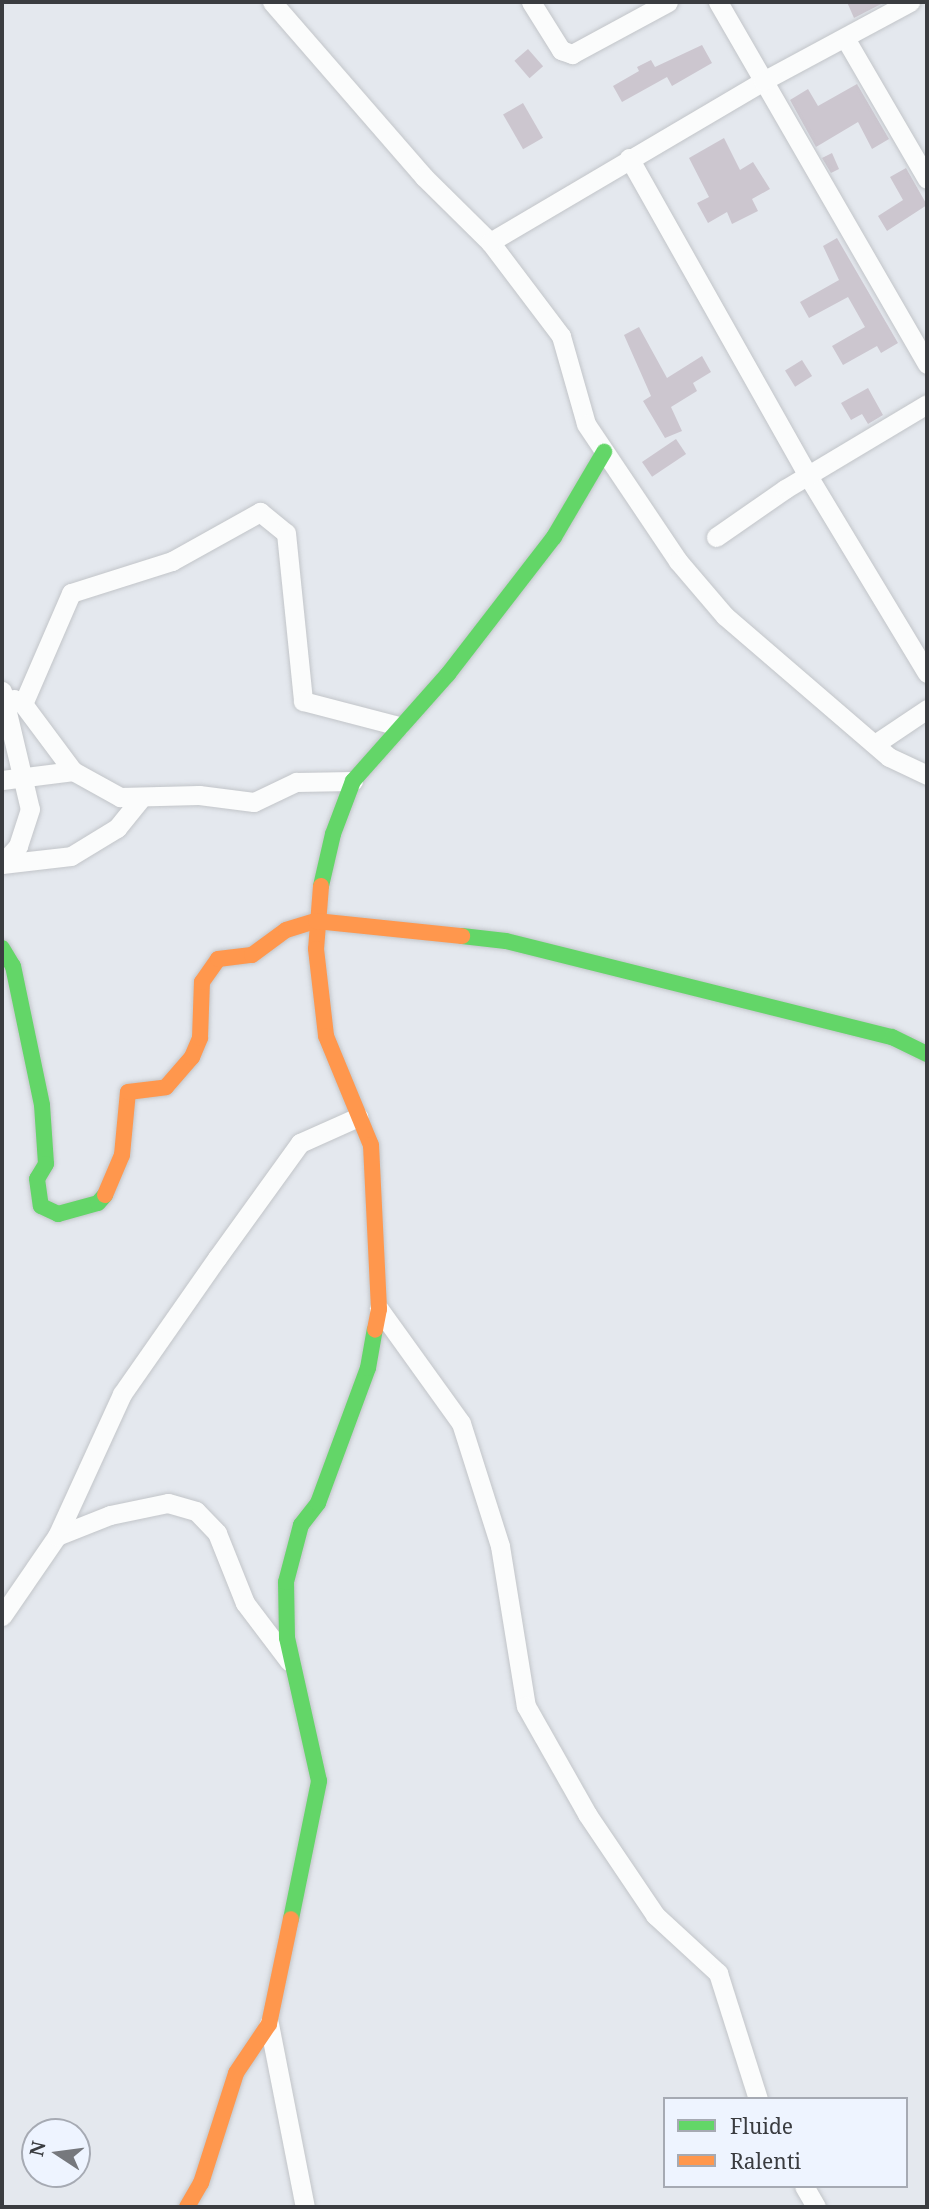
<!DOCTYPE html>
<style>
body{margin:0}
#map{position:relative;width:929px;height:2209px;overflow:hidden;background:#e4e8ee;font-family:"Noto Serif",serif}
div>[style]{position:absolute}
.building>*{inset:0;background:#ccc6cf;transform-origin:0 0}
.roads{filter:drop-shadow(0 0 2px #c2c5c9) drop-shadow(0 0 2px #c2c5c9)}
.street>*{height:19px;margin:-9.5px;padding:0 9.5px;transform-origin:9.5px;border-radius:9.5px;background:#fbfcfc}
.fast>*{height:16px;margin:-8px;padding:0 8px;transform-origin:8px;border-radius:8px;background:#63d668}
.slow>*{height:16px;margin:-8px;padding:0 8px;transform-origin:8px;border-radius:8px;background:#ff974d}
span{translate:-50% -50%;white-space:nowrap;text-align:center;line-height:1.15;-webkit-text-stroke:5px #eef4ff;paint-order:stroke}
.frame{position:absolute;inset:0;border:4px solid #3a3c40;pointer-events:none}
.legend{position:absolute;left:663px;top:2097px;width:245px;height:91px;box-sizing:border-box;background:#eef4ff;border:2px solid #a6aab3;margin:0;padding:9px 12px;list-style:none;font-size:21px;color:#3a3c40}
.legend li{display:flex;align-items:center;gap:14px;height:35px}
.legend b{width:35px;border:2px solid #a6aab3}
.north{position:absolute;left:21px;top:2118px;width:70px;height:70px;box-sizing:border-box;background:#eef4ff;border:2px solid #a6aab3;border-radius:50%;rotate:283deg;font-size:19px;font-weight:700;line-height:28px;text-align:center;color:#3a3c40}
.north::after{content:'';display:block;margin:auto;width:24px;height:32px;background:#76787d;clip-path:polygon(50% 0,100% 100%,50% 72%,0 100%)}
</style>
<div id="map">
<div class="building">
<i style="clip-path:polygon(847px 2px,885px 2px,854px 18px)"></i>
<i style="clip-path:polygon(702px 45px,712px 63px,672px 86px,667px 77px,622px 102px,613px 86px,639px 71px,637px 67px,651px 60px,655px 67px)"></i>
<i style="left:528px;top:49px;width:23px;height:18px;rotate:49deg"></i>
<i style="clip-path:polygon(857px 84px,889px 139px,872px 149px,858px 122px,816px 147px,790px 100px,808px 89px,818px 106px)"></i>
<i style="left:523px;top:103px;width:40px;height:23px;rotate:60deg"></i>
<i style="clip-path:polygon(724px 138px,740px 170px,753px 162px,770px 189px,752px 199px,758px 211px,732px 224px,727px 212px,708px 223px,697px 203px,709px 197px,689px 158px)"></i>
<i style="clip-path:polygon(832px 153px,839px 169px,831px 173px,822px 158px)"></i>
<i style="clip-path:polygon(906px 168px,927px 205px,887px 231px,878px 216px,903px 200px,890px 177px)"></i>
<i style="clip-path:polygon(837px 238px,898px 343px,881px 353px,877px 346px,843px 365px,832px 346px,865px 327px,848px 297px,809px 318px,800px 302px,839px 280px,823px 246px)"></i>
<i style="clip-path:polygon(639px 327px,667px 378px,702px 356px,711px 372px,693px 383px,697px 391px,671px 407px,682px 431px,665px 438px,643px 401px,651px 396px,624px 335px)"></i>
<i style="left:802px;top:360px;width:19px;height:20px;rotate:58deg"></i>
<i style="clip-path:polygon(868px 388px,883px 415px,868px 424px,862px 414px,851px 420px,841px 403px)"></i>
<i style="left:676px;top:439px;width:18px;height:41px;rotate:56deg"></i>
</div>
<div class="roads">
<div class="street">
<i style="left:272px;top:2px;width:232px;rotate:49deg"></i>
<i style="left:424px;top:177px;width:93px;rotate:44.6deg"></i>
<i style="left:490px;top:242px;width:118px;rotate:52.9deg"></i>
<i style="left:561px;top:336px;width:91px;rotate:74.1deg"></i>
<i style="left:586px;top:424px;width:165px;rotate:56.1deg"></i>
<i style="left:678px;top:561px;width:72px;rotate:49.5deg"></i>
<i style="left:725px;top:616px;width:216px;rotate:40.7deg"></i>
<i style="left:889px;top:757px;width:42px;rotate:25.3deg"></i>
<i style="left:531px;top:2px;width:57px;rotate:58deg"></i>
<i style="left:561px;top:50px;width:12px;rotate:20deg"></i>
<i style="left:572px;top:54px;width:109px;rotate:-28.4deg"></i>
<i style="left:718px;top:2px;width:418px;rotate:60deg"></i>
<i style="left:845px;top:38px;width:163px;rotate:59.8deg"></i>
<i style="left:629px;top:158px;width:365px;rotate:60.6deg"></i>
<i style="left:808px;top:476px;width:230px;rotate:58.9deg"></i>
<i style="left:490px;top:242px;width:317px;rotate:-30.5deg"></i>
<i style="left:763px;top:81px;width:167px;rotate:-28.3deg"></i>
<i style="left:716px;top:537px;width:84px;rotate:-34.8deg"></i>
<i style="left:785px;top:489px;width:165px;rotate:-30.9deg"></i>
<i style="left:2px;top:691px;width:121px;rotate:76.7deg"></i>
<i style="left:30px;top:809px;width:39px;rotate:108deg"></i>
<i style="left:18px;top:846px;width:24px;rotate:132deg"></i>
<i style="left:14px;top:699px;width:10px;rotate:29deg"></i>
<i style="left:23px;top:704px;width:84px;rotate:53.3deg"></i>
<i style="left:23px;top:704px;width:121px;rotate:-66.6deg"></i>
<i style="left:71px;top:593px;width:106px;rotate:-17.6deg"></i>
<i style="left:172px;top:561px;width:101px;rotate:-29.1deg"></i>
<i style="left:260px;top:512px;width:33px;rotate:39deg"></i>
<i style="left:286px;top:533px;width:169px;rotate:84.2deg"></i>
<i style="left:303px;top:701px;width:99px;rotate:14.6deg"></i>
<i style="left:875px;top:744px;width:63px;rotate:-33.9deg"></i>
<i style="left:2px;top:780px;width:72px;rotate:-7.2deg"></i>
<i style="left:73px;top:771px;width:54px;rotate:29deg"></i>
<i style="left:120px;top:797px;width:79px;rotate:-1.5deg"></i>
<i style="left:199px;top:795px;width:55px;rotate:7.3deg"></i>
<i style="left:254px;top:802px;width:47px;rotate:-25.5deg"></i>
<i style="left:296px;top:782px;width:57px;rotate:-1deg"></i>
<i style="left:2px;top:864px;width:69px;rotate:-6.6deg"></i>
<i style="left:71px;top:856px;width:54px;rotate:-31.3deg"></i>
<i style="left:117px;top:828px;width:36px;rotate:-51deg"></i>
<i style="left:379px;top:1309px;width:140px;rotate:54.3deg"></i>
<i style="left:461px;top:1423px;width:129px;rotate:72.4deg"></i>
<i style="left:500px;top:1546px;width:162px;rotate:80.8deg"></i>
<i style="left:526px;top:1706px;width:124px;rotate:60.5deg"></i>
<i style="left:587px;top:1814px;width:122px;rotate:56deg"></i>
<i style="left:655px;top:1915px;width:86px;rotate:42.6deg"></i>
<i style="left:718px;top:1973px;width:132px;rotate:72.4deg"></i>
<i style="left:57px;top:1536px;width:57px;rotate:-21.6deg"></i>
<i style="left:110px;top:1515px;width:59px;rotate:-11.7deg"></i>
<i style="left:168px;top:1503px;width:29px;rotate:16deg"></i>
<i style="left:196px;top:1511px;width:30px;rotate:46deg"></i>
<i style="left:217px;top:1533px;width:75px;rotate:68.2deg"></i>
<i style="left:245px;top:1603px;width:73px;rotate:52.8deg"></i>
<i style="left:2px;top:1616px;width:97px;rotate:-55.5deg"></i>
<i style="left:57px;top:1536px;width:156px;rotate:-65.4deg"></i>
<i style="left:122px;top:1394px;width:166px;rotate:-55.1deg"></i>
<i style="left:217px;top:1258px;width:142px;rotate:-54.2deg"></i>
<i style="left:300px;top:1143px;width:64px;rotate:-24.1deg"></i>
<i style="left:269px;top:2024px;width:187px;rotate:78.9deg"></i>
<i style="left:804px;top:2186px;width:24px;rotate:60deg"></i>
</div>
<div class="fast">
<i style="left:321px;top:886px;width:53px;rotate:-77deg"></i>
<i style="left:333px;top:834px;width:57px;rotate:-69.3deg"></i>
<i style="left:353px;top:781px;width:143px;rotate:-48.4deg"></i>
<i style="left:448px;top:674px;width:173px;rotate:-52.3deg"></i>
<i style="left:554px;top:537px;width:99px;rotate:-59.5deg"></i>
<i style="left:462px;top:936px;width:44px;rotate:6.5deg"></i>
<i style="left:506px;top:941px;width:398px;rotate:14deg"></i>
<i style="left:892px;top:1037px;width:39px;rotate:26deg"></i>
<i style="left:2px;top:948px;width:21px;rotate:59deg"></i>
<i style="left:13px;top:966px;width:142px;rotate:78.2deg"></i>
<i style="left:42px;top:1105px;width:59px;rotate:86.1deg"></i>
<i style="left:46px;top:1164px;width:17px;rotate:121deg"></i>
<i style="left:37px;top:1179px;width:27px;rotate:82deg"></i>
<i style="left:41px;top:1206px;width:19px;rotate:25deg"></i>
<i style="left:58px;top:1214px;width:41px;rotate:-15.4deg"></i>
<i style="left:98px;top:1203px;width:11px;rotate:-49deg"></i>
<i style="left:291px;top:1919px;width:141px;rotate:-78.5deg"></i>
<i style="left:319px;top:1781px;width:147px;rotate:-102.6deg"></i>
<i style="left:287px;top:1638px;width:56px;rotate:-91deg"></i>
<i style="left:286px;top:1582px;width:59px;rotate:-75.3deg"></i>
<i style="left:301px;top:1525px;width:28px;rotate:-52deg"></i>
<i style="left:318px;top:1503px;width:144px;rotate:-69.7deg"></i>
<i style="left:368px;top:1368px;width:39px;rotate:-80deg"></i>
</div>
<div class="slow">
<i style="left:321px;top:886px;width:63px;rotate:94.5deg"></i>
<i style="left:316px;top:949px;width:88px;rotate:83.4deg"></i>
<i style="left:326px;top:1036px;width:118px;rotate:67.6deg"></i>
<i style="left:371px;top:1145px;width:164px;rotate:87.2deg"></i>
<i style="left:379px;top:1309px;width:21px;rotate:101deg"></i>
<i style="left:105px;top:1195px;width:43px;rotate:-67deg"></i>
<i style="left:122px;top:1155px;width:63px;rotate:-84.6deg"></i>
<i style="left:128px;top:1092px;width:38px;rotate:-7deg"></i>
<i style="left:166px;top:1087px;width:40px;rotate:-49deg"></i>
<i style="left:192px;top:1057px;width:21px;rotate:-67deg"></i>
<i style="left:200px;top:1038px;width:56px;rotate:-88deg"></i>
<i style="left:202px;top:982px;width:28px;rotate:-55deg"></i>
<i style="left:218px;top:959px;width:34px;rotate:-7deg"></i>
<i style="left:252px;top:955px;width:42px;rotate:-36.3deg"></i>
<i style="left:286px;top:930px;width:31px;rotate:-17deg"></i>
<i style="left:316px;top:921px;width:147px;rotate:5.9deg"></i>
<i style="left:187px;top:2207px;width:28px;rotate:-60deg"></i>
<i style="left:201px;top:2183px;width:115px;rotate:-72.3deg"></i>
<i style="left:236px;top:2073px;width:59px;rotate:-56deg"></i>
<i style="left:269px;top:2024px;width:107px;rotate:-78.2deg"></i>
</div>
</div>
<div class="frame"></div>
<ul class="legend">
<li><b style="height:9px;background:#63d668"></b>Fluide</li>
<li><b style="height:9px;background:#ff974d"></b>Ralenti</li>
</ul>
<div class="north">N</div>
</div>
